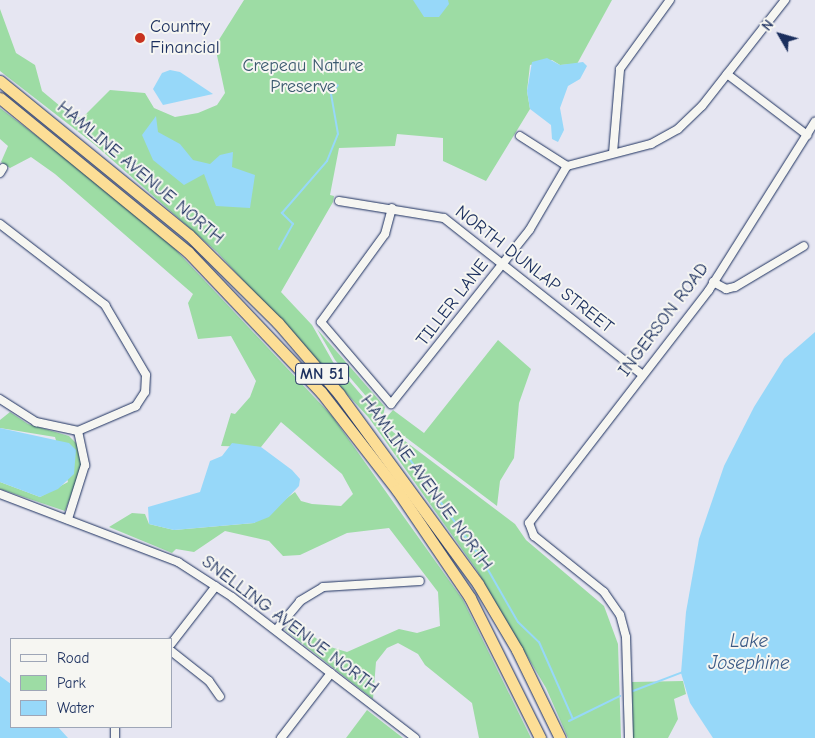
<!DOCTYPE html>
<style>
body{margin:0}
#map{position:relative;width:815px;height:738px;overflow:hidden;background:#e6e6f2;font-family:"Comic Neue",sans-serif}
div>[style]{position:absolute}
.green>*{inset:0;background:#9ddca4}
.water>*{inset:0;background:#97d8f9}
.stream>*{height:2px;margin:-1px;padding:0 1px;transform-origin:1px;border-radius:1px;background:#97d8f9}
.roads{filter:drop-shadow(0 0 1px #1b2f5e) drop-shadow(0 0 1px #1b2f5e)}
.minor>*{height:8px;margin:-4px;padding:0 4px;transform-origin:4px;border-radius:4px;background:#f6f6f2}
.highway>*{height:11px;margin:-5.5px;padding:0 5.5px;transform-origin:5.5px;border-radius:5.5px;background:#fcde96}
.dots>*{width:14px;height:14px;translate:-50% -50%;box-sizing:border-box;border:2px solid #f6f6f2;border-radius:50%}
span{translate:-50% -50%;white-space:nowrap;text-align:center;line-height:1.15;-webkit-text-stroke:4px #f6f6f2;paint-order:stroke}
.shield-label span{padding:1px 4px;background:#f6f6f2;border:1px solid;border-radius:4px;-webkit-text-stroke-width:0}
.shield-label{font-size:16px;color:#1b2f5e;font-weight:700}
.poi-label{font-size:18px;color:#1b2f5e}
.left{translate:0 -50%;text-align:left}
.park-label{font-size:18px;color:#3c5a70}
.street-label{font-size:18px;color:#1b2f5e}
.water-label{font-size:19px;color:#3a5985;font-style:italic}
.legend{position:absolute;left:10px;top:638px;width:162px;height:90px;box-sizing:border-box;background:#f6f6f2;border:1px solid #9ea6b7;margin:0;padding:6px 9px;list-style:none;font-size:15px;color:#1b2f5e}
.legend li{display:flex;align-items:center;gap:10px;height:25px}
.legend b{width:25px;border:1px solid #9ea6b7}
.north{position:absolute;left:755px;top:10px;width:50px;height:50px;-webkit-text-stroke:4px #f6f6f2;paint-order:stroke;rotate:308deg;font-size:14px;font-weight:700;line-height:20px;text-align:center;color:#1b2f5e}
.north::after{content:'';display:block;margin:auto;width:18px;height:22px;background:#1b2f5e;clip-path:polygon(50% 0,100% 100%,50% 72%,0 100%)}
</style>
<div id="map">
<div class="green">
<i style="clip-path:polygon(244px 0,612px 0,577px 64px,560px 65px,552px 60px,530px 65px,527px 91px,530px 109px,486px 181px,443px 161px,443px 138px,397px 134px,395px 146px,339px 148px,330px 195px,334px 196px,333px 202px,281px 292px,312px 325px,333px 362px,393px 432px,515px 524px,526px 540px,604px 606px,618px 644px,621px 738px,568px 738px,546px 688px,476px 569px,369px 418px,217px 252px,94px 144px,0 71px,0 9px,16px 53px,35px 65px,42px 91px,72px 116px,82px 118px,110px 90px,145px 93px,154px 108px,175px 117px,198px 113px,217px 105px,225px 93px,215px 46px)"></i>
<i style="clip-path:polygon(0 108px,101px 185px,174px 248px,332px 416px,463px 600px,531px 738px,479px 738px,472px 703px,425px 665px,418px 654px,398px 643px,387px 648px,376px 662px,373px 699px,285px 630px,292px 621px,327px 646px,347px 652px,399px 629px,417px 633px,440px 626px,438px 592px,389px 528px,347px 533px,300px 555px,283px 556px,269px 541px,225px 531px,194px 552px,176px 549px,172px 553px,109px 527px,132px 513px,145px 514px,149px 524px,174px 530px,254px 523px,295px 492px,301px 501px,312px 504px,341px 506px,353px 494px,342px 474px,281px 422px,261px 447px,221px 446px,231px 413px,235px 414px,250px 397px,256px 381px,231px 336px,198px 339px,188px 303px,193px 294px,55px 174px,31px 157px,10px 168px,1px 162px,8px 146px,0 139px)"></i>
<i style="clip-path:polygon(317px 329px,385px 407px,383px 416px,335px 360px)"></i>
<i style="clip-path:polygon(498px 340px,531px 369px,519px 403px,514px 458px,500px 481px,497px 506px,392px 427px,386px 418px,393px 410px,424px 433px)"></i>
<i style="clip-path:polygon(10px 412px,28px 424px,69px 436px,79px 446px,82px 466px,65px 511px,0 489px,0 482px,40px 497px,68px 482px,55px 437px,0 428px,0 420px)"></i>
<i style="clip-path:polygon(683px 681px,686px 694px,674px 699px,678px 719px,668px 738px,633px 738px,632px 682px)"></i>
<i style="clip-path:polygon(367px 710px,403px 738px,346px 738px)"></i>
</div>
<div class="water">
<i style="clip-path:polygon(413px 0,448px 0,449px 4px,439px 17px,424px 17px)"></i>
<i style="clip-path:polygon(547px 58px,560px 65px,583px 62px,587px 66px,580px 79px,568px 86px,560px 108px,564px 130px,558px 142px,552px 139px,551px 125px,530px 109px,527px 91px,532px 62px)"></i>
<i style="clip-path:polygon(170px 70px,180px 72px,213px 94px,163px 105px,153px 89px,162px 73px)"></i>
<i style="clip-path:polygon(156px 116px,158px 132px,180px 144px,193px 160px,210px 164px,220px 155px,233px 152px,232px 167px,255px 175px,250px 208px,216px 206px,204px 174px,184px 185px,153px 160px,142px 135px)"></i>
<i style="clip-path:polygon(815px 332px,815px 738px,713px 738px,690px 703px,681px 673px,686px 612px,699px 539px,724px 466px,754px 407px,784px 359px)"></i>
<i style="clip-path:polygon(0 428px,69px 443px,76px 450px,74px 474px,58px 489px,40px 497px,0 482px)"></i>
<i style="clip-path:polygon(232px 443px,261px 447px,292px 470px,300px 479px,299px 486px,269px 517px,254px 523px,174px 530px,149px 524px,148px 507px,200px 492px,210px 461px,222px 456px)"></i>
<i style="clip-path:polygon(0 676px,11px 684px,11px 727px,58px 727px,68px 738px,0 738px)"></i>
</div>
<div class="stream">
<i style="left:279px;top:249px;width:29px;rotate:-61deg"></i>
<i style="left:293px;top:224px;width:16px;rotate:-135deg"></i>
<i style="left:282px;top:213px;width:69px;rotate:-49.1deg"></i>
<i style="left:327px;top:161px;width:29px;rotate:-68deg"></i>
<i style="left:338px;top:134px;width:41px;rotate:-99.9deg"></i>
<i style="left:331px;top:94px;width:11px;rotate:-52deg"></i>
<i style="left:403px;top:450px;width:137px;rotate:54.2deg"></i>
<i style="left:483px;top:561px;width:70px;rotate:60.2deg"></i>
<i style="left:518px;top:622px;width:29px;rotate:44deg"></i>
<i style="left:539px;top:642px;width:84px;rotate:66.2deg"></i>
<i style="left:633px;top:691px;width:53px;rotate:-20.8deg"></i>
<i style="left:569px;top:721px;width:57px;rotate:-26.1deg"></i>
</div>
<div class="roads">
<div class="minor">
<i style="left:727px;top:74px;width:101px;rotate:37.3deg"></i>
<i style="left:520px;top:136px;width:56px;rotate:32.6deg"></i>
<i style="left:613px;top:153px;width:84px;rotate:-85.2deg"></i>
<i style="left:620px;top:69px;width:85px;rotate:-54.1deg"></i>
<i style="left:567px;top:166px;width:87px;rotate:-14.7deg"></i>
<i style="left:651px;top:144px;width:31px;rotate:-29deg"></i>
<i style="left:678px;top:129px;width:33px;rotate:-44deg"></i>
<i style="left:702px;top:106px;width:135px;rotate:-51.9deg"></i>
<i style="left:0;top:173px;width:6px;rotate:-59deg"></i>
<i style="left:339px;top:201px;width:106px;rotate:9.2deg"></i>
<i style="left:444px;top:218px;width:253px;rotate:38.3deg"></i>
<i style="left:392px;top:208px;width:27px;rotate:105deg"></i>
<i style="left:385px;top:234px;width:109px;rotate:126deg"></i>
<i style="left:321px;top:322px;width:108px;rotate:49.5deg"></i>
<i style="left:391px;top:404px;width:223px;rotate:-51.5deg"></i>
<i style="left:530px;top:229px;width:73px;rotate:-59.6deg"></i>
<i style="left:0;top:224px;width:133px;rotate:37.6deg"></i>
<i style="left:105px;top:305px;width:81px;rotate:59.6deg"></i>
<i style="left:146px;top:375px;width:17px;rotate:93deg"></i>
<i style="left:145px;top:392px;width:17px;rotate:123deg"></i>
<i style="left:136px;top:406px;width:63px;rotate:156.7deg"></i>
<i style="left:78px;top:431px;width:35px;rotate:78deg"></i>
<i style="left:85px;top:465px;width:57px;rotate:107.5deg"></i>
<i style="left:713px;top:282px;width:15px;rotate:28deg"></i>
<i style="left:726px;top:289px;width:9px;rotate:-13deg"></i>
<i style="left:735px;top:287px;width:80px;rotate:-30.7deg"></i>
<i style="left:0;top:399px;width:43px;rotate:32.6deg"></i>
<i style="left:36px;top:422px;width:43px;rotate:12.1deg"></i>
<i style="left:0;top:494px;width:191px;rotate:20.9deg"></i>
<i style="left:178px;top:562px;width:64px;rotate:32.9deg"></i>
<i style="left:232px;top:597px;width:231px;rotate:37.6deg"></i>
<i style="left:276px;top:630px;width:38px;rotate:-50deg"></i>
<i style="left:300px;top:601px;width:27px;rotate:-31deg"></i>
<i style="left:323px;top:587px;width:97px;rotate:-3.5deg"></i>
<i style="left:171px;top:644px;width:73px;rotate:-52.2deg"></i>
<i style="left:171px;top:651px;width:48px;rotate:38.3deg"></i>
<i style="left:209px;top:681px;width:19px;rotate:55deg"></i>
<i style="left:115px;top:738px;width:11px;rotate:-90deg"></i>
<i style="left:281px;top:738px;width:82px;rotate:-52.4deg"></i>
<i style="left:629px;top:738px;width:101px;rotate:-91.7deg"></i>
<i style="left:626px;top:637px;width:23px;rotate:-105deg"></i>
<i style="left:620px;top:615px;width:28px;rotate:-125deg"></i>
<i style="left:604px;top:592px;width:90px;rotate:-141.3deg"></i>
<i style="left:534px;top:536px;width:14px;rotate:-111deg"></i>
<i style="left:529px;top:523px;width:294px;rotate:-52.3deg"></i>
<i style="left:709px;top:290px;width:199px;rotate:-57.8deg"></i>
</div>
<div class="highway">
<i style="left:0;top:81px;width:244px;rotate:39.2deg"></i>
<i style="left:189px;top:235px;width:125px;rotate:44.7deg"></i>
<i style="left:278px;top:323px;width:94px;rotate:49.3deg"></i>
<i style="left:339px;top:394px;width:235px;rotate:53.8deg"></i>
<i style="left:478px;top:584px;width:77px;rotate:59.4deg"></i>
<i style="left:517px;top:650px;width:98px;rotate:64deg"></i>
<i style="left:0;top:98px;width:243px;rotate:39.3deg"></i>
<i style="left:188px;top:252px;width:193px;rotate:46.5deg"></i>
<i style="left:321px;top:392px;width:124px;rotate:52.2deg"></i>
<i style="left:397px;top:490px;width:130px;rotate:55.9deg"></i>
<i style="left:470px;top:598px;width:157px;rotate:63.4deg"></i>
</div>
</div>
<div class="dots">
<i style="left:140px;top:38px;background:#c8321e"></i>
</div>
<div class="shield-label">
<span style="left:322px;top:374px">MN 51</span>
</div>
<div class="poi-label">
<span class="left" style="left:150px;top:38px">Country<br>Financial</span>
</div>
<div class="park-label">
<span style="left:303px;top:77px">Crepeau Nature<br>Preserve</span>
</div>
<div class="street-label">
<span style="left:140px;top:173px;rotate:40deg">HAMLINE AVENUE NORTH</span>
<span style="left:534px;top:270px;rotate:38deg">NORTH DUNLAP STREET</span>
<span style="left:453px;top:303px;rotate:-52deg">TILLER LANE</span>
<span style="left:664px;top:320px;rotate:-53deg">INGERSON ROAD</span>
<span style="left:426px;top:483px;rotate:54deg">HAMLINE AVENUE NORTH</span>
<span style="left:290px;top:625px;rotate:37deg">SNELLING AVENUE NORTH</span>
</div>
<div class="water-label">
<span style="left:749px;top:653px">Lake<br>Josephine</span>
</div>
<ul class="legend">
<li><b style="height:6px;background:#f6f6f2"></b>Road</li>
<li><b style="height:14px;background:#9ddca4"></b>Park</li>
<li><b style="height:14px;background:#97d8f9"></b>Water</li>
</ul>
<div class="north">N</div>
</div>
